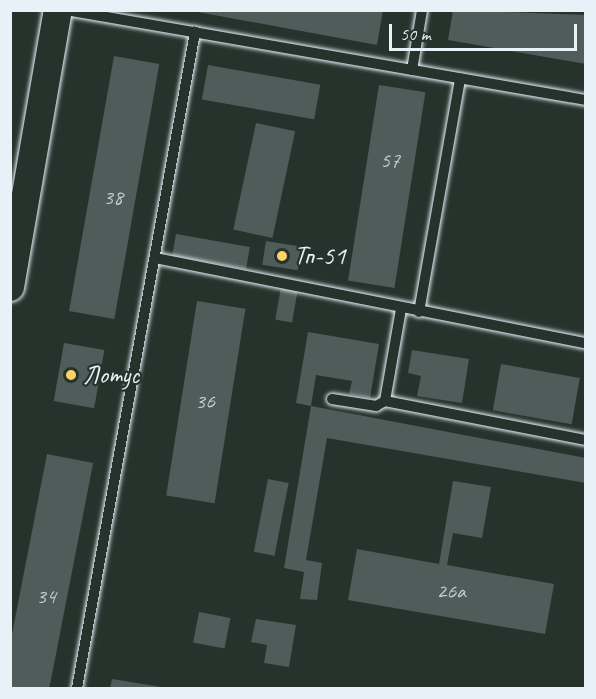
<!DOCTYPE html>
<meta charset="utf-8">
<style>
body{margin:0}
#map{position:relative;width:596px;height:699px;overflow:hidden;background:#26332d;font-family:Caveat,sans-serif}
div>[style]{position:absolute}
.building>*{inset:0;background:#505c59;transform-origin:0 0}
.roads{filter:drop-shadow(0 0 2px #e8f1f8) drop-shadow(0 0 2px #e8f1f8)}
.service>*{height:10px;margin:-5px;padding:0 5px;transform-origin:5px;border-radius:5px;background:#26332d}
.secondary>*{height:28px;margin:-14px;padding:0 14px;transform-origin:14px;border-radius:14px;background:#26332d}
.dots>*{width:16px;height:16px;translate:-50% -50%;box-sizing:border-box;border:3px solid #26332d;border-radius:50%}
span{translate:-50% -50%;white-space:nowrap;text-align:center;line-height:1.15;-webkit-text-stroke:4.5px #26332d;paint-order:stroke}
.number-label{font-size:22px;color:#c2ccd0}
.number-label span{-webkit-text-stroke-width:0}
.poi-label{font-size:26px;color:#e8f1f8}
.left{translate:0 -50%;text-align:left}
.frame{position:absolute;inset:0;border:12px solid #e8f1f8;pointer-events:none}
.scale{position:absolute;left:389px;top:24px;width:188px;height:27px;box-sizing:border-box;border:3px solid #e8f1f8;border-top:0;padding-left:8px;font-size:18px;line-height:21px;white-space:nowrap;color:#e8f1f8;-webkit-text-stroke:4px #26332d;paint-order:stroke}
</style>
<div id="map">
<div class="building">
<i style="clip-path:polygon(187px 10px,383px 10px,377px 45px)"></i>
<i style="clip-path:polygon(453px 10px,586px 15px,586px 64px,448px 40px)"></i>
<i style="left:114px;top:56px;width:46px;height:259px;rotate:10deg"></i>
<i style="left:208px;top:65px;width:114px;height:35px;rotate:10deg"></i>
<i style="left:379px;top:85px;width:47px;height:198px;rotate:9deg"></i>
<i style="left:256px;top:123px;width:40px;height:109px;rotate:12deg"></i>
<i style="left:176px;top:234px;width:75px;height:22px;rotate:10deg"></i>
<i style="left:266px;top:241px;width:36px;height:24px;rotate:9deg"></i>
<i style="left:281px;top:287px;width:17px;height:33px;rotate:10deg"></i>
<i style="left:197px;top:301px;width:49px;height:197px;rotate:9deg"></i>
<i style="clip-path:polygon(308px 332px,379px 344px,370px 398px,349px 394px,352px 381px,316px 375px,311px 406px,296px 403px)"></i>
<i style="left:64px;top:343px;width:41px;height:59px;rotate:10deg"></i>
<i style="clip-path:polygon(412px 350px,469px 359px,462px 403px,417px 396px,421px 376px,408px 373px)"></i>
<i style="left:501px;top:364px;width:80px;height:47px;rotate:10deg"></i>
<i style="clip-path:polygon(311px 406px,586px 458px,586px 483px,327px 438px,306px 560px,322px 563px,317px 600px,300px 599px,304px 572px,284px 568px)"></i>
<i style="left:47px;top:454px;width:47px;height:237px;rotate:11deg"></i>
<i style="left:268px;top:479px;width:21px;height:74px;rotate:11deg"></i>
<i style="clip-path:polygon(453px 481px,491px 487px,482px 538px,453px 533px,447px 565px,554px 584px,545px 634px,348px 600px,357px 549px,439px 564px)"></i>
<i style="left:199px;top:612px;width:32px;height:31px;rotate:11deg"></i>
<i style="clip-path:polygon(256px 619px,296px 625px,289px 667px,264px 663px,267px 645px,251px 642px)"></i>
<i style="clip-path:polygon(112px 679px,161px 687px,161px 688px,110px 688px)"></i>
</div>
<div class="roads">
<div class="service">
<i style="left:66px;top:10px;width:528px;rotate:9.82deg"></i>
<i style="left:412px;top:70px;width:61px;rotate:-80.5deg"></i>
<i style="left:155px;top:258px;width:439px;rotate:11.2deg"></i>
<i style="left:401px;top:309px;width:93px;rotate:99.9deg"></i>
<i style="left:385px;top:401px;width:205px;rotate:11deg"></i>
<i style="left:419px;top:312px;width:237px;rotate:-80deg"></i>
<i style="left:332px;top:399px;width:45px;rotate:9deg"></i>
<i style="left:376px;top:406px;width:10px;rotate:-29deg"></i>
<i style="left:77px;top:688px;width:667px;rotate:-79.8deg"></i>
</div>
<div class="secondary">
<i style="left:10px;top:287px;width:281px;rotate:-80.2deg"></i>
</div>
</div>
<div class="dots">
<i style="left:282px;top:256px;background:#ffd166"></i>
<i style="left:71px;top:375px;background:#ffd166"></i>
</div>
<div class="number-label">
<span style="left:390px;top:161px">57</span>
<span style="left:113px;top:198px">38</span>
<span style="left:205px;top:402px">36</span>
<span style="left:451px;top:592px">26а</span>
<span style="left:46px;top:597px">34</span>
</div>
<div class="poi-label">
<span class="left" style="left:294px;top:256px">Тп-51</span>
<span class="left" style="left:83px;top:375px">Лотус</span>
</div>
<div class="frame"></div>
<div class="scale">50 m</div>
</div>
